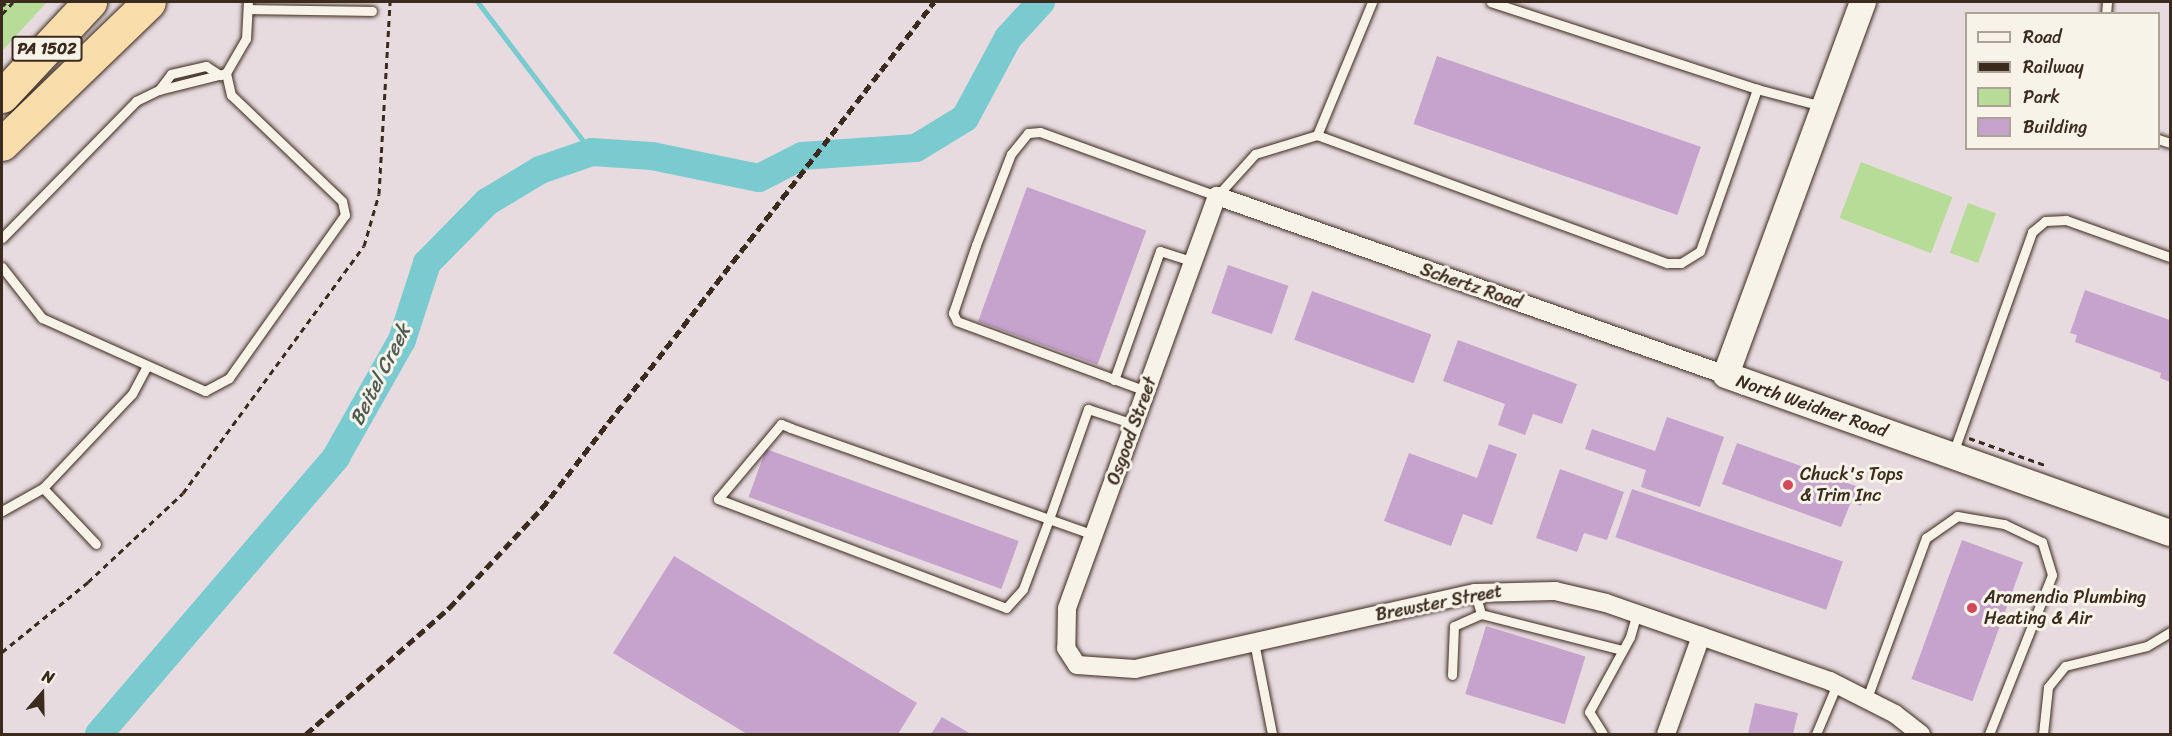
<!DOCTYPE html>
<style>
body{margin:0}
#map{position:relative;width:2172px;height:736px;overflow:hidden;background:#e8dbe0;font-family:Sriracha,sans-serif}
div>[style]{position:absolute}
.green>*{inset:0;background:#b6dc97;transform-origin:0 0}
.stream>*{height:4.5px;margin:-2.25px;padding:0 2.25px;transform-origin:2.25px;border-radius:2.25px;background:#7acbd0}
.river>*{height:28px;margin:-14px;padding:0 14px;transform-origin:14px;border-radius:14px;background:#7acbd0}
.building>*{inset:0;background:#c6a3cd;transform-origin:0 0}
.path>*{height:3px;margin-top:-1.5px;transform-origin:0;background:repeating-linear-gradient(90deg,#3b2a1e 0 6px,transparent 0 10.5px)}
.roads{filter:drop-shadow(0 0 2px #3b2a1e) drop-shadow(0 0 2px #3b2a1e)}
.lane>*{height:9px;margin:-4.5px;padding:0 4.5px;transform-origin:4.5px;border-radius:4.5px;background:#f7f3e8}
.street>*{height:18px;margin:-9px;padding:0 9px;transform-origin:9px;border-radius:9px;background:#f7f3e8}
.secondary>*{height:26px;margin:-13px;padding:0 13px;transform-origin:13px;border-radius:13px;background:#f7f3e8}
.highway>*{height:33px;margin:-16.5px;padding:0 16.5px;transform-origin:16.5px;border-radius:16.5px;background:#f9deab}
.rail>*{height:4.5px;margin-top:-2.25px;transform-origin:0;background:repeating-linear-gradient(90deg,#3b2a1e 0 9px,transparent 0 13.5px)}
.dots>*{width:16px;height:16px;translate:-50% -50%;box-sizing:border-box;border:3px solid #f7f3e8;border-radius:50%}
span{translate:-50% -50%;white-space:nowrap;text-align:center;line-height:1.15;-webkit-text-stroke:6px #f7f3e8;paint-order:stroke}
.shield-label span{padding:2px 4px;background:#f7f3e8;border:2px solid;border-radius:4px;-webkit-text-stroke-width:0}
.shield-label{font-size:16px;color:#3b2a1e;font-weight:700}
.street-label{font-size:18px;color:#3b2a1e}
.poi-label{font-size:18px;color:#3b2a1e}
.left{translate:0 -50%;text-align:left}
.water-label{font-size:20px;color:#4e5a53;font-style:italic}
.frame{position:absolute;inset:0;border:3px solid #3b2a1e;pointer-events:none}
.legend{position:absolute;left:1965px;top:12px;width:195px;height:138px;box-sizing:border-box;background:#f7f3e8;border:2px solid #aca397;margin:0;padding:8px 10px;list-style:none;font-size:18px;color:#3b2a1e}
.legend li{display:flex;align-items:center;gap:12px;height:30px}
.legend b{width:30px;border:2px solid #aca397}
.north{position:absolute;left:12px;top:664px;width:60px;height:60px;-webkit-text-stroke:4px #f7f3e8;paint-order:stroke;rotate:20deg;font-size:16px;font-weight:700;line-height:24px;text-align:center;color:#3b2a1e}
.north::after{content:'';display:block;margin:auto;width:21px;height:27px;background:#3b2a1e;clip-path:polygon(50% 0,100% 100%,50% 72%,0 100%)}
</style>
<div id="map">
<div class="green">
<i style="clip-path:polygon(2px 2px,47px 2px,2px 51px)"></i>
<i style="left:1861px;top:162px;width:98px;height:60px;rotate:21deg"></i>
<i style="left:1968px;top:203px;width:30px;height:53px;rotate:20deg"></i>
</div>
<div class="stream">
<i style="left:478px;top:2px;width:188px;rotate:52.8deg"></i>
</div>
<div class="river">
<i style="left:99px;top:734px;width:365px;rotate:-49.4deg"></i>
<i style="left:336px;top:457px;width:134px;rotate:-60.6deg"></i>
<i style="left:402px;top:340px;width:81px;rotate:-72deg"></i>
<i style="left:427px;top:263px;width:86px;rotate:-45.5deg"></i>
<i style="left:487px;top:202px;width:62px;rotate:-31.1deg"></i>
<i style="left:540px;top:170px;width:55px;rotate:-19.1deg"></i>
<i style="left:592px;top:152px;width:60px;rotate:3.8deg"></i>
<i style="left:652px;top:156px;width:109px;rotate:11.6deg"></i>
<i style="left:759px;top:178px;width:48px;rotate:-27.1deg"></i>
<i style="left:802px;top:156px;width:114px;rotate:-4deg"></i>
<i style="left:916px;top:148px;width:57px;rotate:-31.5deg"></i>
<i style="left:965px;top:118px;width:91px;rotate:-61.7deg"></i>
<i style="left:1008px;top:38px;width:49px;rotate:-47.5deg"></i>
</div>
<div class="building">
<i style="left:1437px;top:56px;width:279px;height:72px;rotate:19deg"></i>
<i style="left:1027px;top:187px;width:127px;height:143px;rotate:20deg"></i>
<i style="left:1228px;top:265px;width:64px;height:51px;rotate:19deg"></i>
<i style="clip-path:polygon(2085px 290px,2170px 320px,2170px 382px,2160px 378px,2161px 373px,2075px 342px,2077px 335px,2070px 333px)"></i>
<i style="left:1312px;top:291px;width:127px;height:52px;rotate:20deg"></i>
<i style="clip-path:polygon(1458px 340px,1577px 384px,1562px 424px,1533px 414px,1525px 435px,1498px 425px,1505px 404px,1443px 381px)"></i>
<i style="clip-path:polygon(1667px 417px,1724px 437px,1700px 507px,1641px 487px,1646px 470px,1585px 449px,1592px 429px,1655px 451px)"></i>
<i style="clip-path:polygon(1737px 443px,1867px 490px,1861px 506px,1851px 502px,1841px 527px,1722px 484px)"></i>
<i style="clip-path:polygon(1489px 444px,1517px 454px,1492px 525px,1463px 514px,1451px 546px,1384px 521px,1409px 453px,1477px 478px)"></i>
<i style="left:766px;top:449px;width:269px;height:51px;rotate:20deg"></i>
<i style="clip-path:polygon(1560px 469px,1624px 492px,1607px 540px,1584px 533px,1577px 552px,1536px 538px)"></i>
<i style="left:1632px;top:489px;width:223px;height:51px;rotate:19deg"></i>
<i style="left:1962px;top:540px;width:65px;height:148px;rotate:20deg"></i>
<i style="clip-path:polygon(674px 556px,917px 703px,898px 734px,747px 734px,613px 653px)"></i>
<i style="left:1486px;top:626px;width:104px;height:71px;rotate:17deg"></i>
<i style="clip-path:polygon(1755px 703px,1798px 713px,1793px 734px,1748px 734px)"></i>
<i style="clip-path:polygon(942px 717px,971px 734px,931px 734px)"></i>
</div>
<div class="path">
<i style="left:2px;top:14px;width:16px;rotate:-47deg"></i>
<i style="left:1969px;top:438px;width:81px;rotate:19.6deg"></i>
<i style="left:2px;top:652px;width:111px;rotate:-39.1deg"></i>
<i style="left:88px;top:582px;width:130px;rotate:-43.1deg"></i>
<i style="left:183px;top:493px;width:306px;rotate:-53.8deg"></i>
<i style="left:364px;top:246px;width:54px;rotate:-73.9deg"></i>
<i style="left:379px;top:194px;width:192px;rotate:-86.7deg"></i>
</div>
<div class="roads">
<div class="lane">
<i style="left:248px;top:9px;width:124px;rotate:0.9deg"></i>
<i style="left:2106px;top:14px;width:12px;rotate:-85deg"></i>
<i style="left:1757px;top:89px;width:67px;rotate:14.7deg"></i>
<i style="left:159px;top:90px;width:20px;rotate:-53deg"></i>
<i style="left:171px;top:74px;width:36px;rotate:-13deg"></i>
<i style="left:206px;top:66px;width:17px;rotate:33deg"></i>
<i style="left:1317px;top:135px;width:144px;rotate:-67.5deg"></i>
<i style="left:2158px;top:139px;width:13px;rotate:18deg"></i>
<i style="left:2px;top:238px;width:192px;rotate:-45.6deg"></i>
<i style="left:136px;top:101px;width:25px;rotate:-26deg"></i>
<i style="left:159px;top:90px;width:69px;rotate:-14.2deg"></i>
<i style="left:2px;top:267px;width:65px;rotate:51.9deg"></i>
<i style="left:42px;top:318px;width:179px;rotate:24.1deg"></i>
<i style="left:205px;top:391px;width:27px;rotate:-28deg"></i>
<i style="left:229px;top:378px;width:200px;rotate:-54.6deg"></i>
<i style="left:345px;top:215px;width:14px;rotate:-102deg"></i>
<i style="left:342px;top:201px;width:153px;rotate:-136.3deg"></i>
<i style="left:231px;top:95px;width:23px;rotate:-103deg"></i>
<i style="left:226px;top:73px;width:39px;rotate:-60deg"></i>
<i style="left:246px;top:39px;width:37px;rotate:-87deg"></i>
<i style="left:1114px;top:380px;width:137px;rotate:-70.4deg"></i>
<i style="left:1160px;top:251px;width:35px;rotate:18deg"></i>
<i style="left:1146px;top:391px;width:202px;rotate:-159.7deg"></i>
<i style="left:957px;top:321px;width:9px;rotate:-117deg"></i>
<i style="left:953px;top:313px;width:72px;rotate:-71.3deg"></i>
<i style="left:976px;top:245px;width:97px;rotate:-69deg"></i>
<i style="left:1011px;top:154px;width:27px;rotate:-51deg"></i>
<i style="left:1028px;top:133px;width:12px;rotate:-5deg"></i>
<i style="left:1040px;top:132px;width:188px;rotate:19.9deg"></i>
<i style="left:1217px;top:196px;width:57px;rotate:-47.9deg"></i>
<i style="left:1255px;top:154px;width:65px;rotate:-17deg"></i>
<i style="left:1317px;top:135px;width:373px;rotate:20.1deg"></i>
<i style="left:1667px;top:263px;width:14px"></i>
<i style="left:1681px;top:263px;width:22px;rotate:-32deg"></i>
<i style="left:1700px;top:251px;width:172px;rotate:-70.6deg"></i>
<i style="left:1757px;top:89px;width:280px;rotate:-161.9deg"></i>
<i style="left:1953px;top:453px;width:235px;rotate:-70.3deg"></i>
<i style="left:2032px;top:232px;width:17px;rotate:-40deg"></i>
<i style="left:2045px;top:221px;width:21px;rotate:-3deg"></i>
<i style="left:2066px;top:220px;width:110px;rotate:19.6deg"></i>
<i style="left:43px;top:488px;width:77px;rotate:46.6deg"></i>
<i style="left:2px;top:511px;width:47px;rotate:-29.3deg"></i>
<i style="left:43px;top:488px;width:129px;rotate:-46.6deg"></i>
<i style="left:132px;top:394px;width:32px;rotate:-62deg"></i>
<i style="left:1094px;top:535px;width:48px;rotate:-160.4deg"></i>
<i style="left:1049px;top:519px;width:274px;rotate:-160.6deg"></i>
<i style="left:791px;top:428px;width:11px;rotate:-158deg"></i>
<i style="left:781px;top:424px;width:98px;rotate:130deg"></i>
<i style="left:718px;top:499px;width:308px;rotate:20.7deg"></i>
<i style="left:1006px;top:608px;width:25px;rotate:-48deg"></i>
<i style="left:1023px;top:589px;width:75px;rotate:-69.6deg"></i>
<i style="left:1049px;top:519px;width:117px;rotate:-70.5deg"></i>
<i style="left:1088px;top:409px;width:48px;rotate:18.1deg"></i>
<i style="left:1475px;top:593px;width:22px;rotate:74deg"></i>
<i style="left:1254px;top:642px;width:94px;rotate:78.9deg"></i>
<i style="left:1452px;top:675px;width:49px;rotate:-87.7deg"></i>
<i style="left:1454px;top:626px;width:30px;rotate:-24deg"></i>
<i style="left:1481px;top:614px;width:146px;rotate:14.3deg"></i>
<i style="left:1867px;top:698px;width:171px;rotate:-69.8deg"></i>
<i style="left:1926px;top:538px;width:38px;rotate:-35deg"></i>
<i style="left:1957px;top:516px;width:48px;rotate:9.7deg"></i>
<i style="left:2004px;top:524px;width:42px;rotate:25.3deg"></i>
<i style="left:2042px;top:542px;width:34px;rotate:73deg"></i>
<i style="left:2052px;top:575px;width:171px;rotate:111.6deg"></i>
<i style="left:1603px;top:734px;width:26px;rotate:-122deg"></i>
<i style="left:1589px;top:712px;width:85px;rotate:-61.3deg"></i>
<i style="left:1630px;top:637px;width:25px;rotate:-74deg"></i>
<i style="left:1816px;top:734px;width:54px;rotate:-67.2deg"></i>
<i style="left:2043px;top:734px;width:47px;rotate:-83.9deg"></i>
<i style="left:2048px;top:687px;width:27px;rotate:-51deg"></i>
<i style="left:2065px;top:666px;width:84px;rotate:-13.7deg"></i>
<i style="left:2147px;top:646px;width:27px;rotate:-31deg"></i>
</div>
<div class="street">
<i style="left:1726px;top:375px;width:540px;rotate:-160.62deg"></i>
<i style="left:1217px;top:196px;width:439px;rotate:110deg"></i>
<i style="left:1067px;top:609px;width:39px;rotate:91deg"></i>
<i style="left:1066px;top:648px;width:20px;rotate:57deg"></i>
<i style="left:1077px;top:665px;width:58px;rotate:3.9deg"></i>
<i style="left:1135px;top:669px;width:348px;rotate:-12.6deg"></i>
<i style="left:1475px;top:593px;width:80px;rotate:-1.4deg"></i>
<i style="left:1555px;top:591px;width:52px;rotate:13.2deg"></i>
<i style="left:1606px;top:603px;width:237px;rotate:19.2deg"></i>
<i style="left:1830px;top:681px;width:73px;rotate:26.9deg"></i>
<i style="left:1895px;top:714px;width:33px;rotate:38deg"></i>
<i style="left:1666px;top:734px;width:104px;rotate:-70.3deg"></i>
</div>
<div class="secondary">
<i style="left:1863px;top:2px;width:397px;rotate:110.2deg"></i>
<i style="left:1726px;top:375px;width:471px;rotate:19.6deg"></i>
</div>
<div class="highway">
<i style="left:2px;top:96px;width:129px;rotate:-46.9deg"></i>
<i style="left:2px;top:144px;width:204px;rotate:-44deg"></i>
</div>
</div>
<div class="rail">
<i style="left:2px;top:5px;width:4px;rotate:-45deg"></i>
<i style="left:306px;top:734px;width:191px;rotate:-41.4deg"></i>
<i style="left:449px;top:608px;width:137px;rotate:-47.1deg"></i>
<i style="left:542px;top:508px;width:640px;rotate:-52.23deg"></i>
</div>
<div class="dots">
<i style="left:1788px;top:485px;background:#d1495b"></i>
<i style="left:1972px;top:608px;background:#d1495b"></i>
</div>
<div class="shield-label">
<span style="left:47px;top:49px">PA 1502</span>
</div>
<div class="street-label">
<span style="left:1471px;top:286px;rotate:19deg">Schertz Road</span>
<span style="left:1812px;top:406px;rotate:19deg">North Weidner Road</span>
<span style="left:1132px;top:431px;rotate:-70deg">Osgood Street</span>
<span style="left:1439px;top:603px;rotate:-11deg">Brewster Street</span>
</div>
<div class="poi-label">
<span class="left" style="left:1800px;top:485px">Chuck's Tops<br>&amp; Trim Inc</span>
<span class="left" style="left:1984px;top:608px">Aramendia Plumbing<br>Heating &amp; Air</span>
</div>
<div class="water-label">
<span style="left:380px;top:375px;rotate:-63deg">Beitel Creek</span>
</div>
<div class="frame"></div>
<ul class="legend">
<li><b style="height:8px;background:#f7f3e8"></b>Road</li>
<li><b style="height:8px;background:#3b2a1e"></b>Railway</li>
<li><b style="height:16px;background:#b6dc97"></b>Park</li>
<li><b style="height:16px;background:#c6a3cd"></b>Building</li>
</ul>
<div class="north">N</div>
</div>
